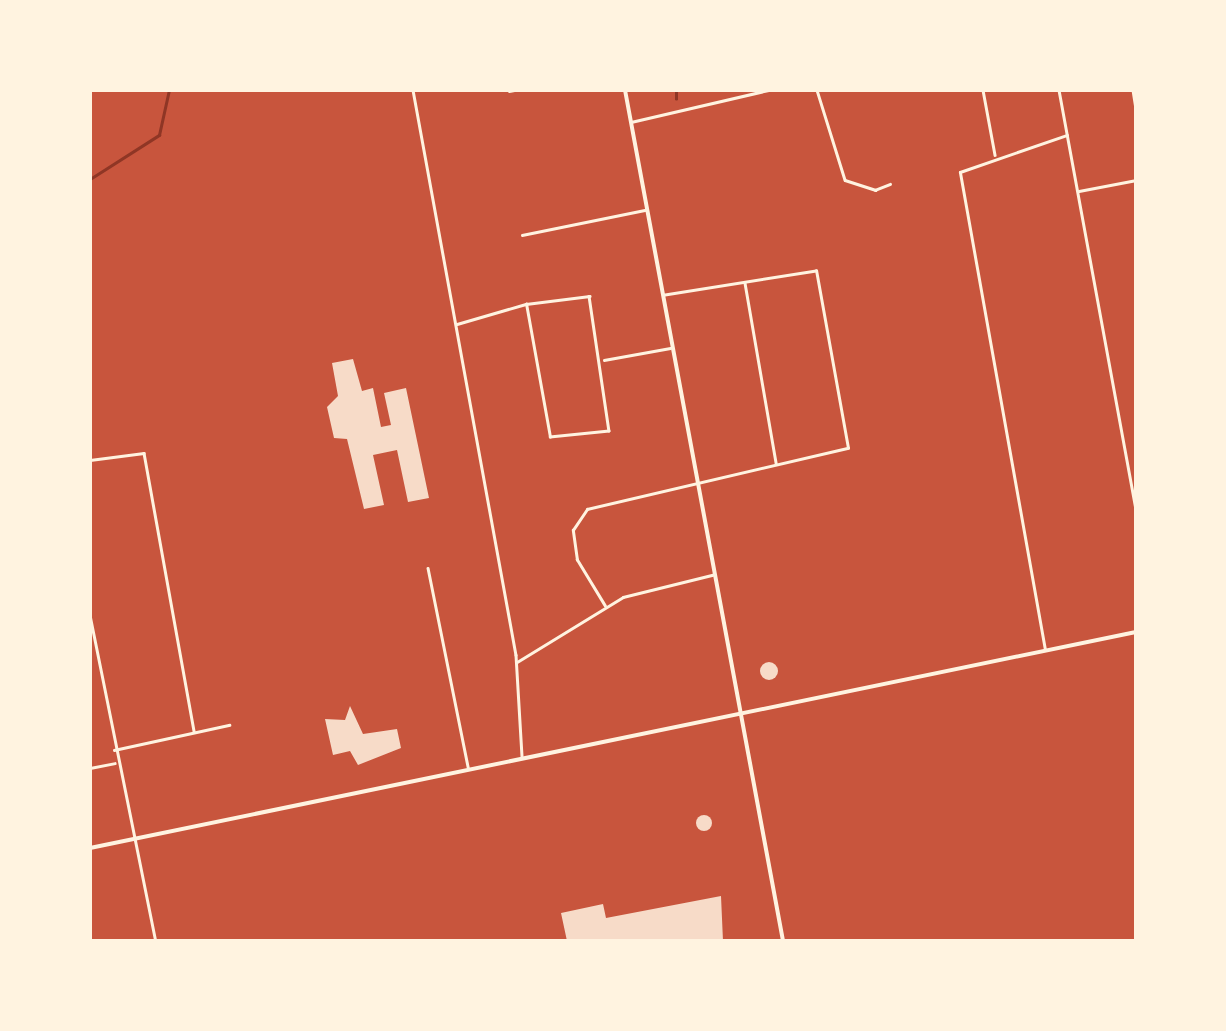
<!DOCTYPE html>
<style>
body{margin:0}
#map{position:relative;width:1226px;height:1031px;overflow:hidden;background:#c8553d;font-family:Cabin,sans-serif}
div>[style]{position:absolute}
.stream>*{height:2.5px;margin:-1.25px;padding:0 1.25px;transform-origin:1.25px;border-radius:1.25px;background:#8f3625}
.building>*{inset:0;background:#f7dbc8}
.round{border-radius:50%}
.minor>*{height:2.5px;margin:-1.25px;padding:0 1.25px;transform-origin:1.25px;border-radius:1.25px;background:#fff3e0}
.secondary>*{height:4px;margin:-2px;padding:0 2px;transform-origin:2px;border-radius:2px;background:#fff3e0}
span{translate:-50% -50%;white-space:nowrap;text-align:center;line-height:1.15;-webkit-text-stroke:10px #fff3e0;paint-order:stroke}
.frame{position:absolute;inset:0;border:92px solid #fff3e0;pointer-events:none}
</style>
<div id="map">
<div class="stream">
<i style="left:676px;top:99px;width:9px;rotate:-90deg"></i>
<i style="left:90px;top:179px;width:82px;rotate:-32.5deg"></i>
<i style="left:159px;top:135px;width:46px;rotate:-77.5deg"></i>
</div>
<div class="building">
<i style="clip-path:polygon(353px 359px,362px 391px,373px 388px,381px 427px,391px 425px,384px 393px,406px 388px,429px 498px,408px 502px,397px 450px,373px 455px,384px 505px,364px 509px,347px 439px,334px 438px,327px 407px,338px 396px,332px 363px)"></i>
<i class="round" style="left:760px;top:662px;width:18px;height:18px"></i>
<i style="clip-path:polygon(350px 706px,363px 734px,397px 729px,401px 748px,358px 765px,350px 751px,333px 755px,325px 719px,345px 720px)"></i>
<i class="round" style="left:696px;top:815px;width:16px;height:16px"></i>
<i style="clip-path:polygon(721px 896px,723px 941px,567px 941px,561px 913px,603px 904px,606px 918px)"></i>
</div>
<div class="minor">
<i style="left:413px;top:90px;width:574px;rotate:79.67deg"></i>
<i style="left:516px;top:655px;width:101px;rotate:86.6deg"></i>
<i style="left:817px;top:90px;width:94px;rotate:72.7deg"></i>
<i style="left:845px;top:180px;width:32px;rotate:18deg"></i>
<i style="left:875px;top:190px;width:16px;rotate:-22deg"></i>
<i style="left:983px;top:90px;width:66px;rotate:79.5deg"></i>
<i style="left:1059px;top:90px;width:428px;rotate:79.6deg"></i>
<i style="left:1133px;top:90px;width:18px;rotate:81deg"></i>
<i style="left:509px;top:91px;width:5px;rotate:-11deg"></i>
<i style="left:631px;top:122px;width:142px;rotate:-13.1deg"></i>
<i style="left:1079px;top:191px;width:58px;rotate:-10.9deg"></i>
<i style="left:522px;top:235px;width:126px;rotate:-11.5deg"></i>
<i style="left:745px;top:283px;width:183px;rotate:80.2deg"></i>
<i style="left:457px;top:324px;width:72px;rotate:-16.2deg"></i>
<i style="left:526px;top:304px;width:64px;rotate:-7.2deg"></i>
<i style="left:589px;top:296px;width:136px;rotate:81.6deg"></i>
<i style="left:609px;top:431px;width:59px;rotate:174.2deg"></i>
<i style="left:550px;top:437px;width:135px;rotate:-100.2deg"></i>
<i style="left:604px;top:360px;width:67px;rotate:-10.3deg"></i>
<i style="left:90px;top:460px;width:54px;rotate:-7.4deg"></i>
<i style="left:144px;top:453px;width:283px;rotate:79.8deg"></i>
<i style="left:428px;top:568px;width:203px;rotate:78.6deg"></i>
<i style="left:605px;top:606px;width:54px;rotate:-121.3deg"></i>
<i style="left:577px;top:560px;width:30px;rotate:-98deg"></i>
<i style="left:573px;top:530px;width:25px;rotate:-56deg"></i>
<i style="left:587px;top:509px;width:268px;rotate:-13.2deg"></i>
<i style="left:848px;top:448px;width:180px;rotate:-100.2deg"></i>
<i style="left:816px;top:271px;width:154px;rotate:171deg"></i>
<i style="left:90px;top:615px;width:333px;rotate:78.6deg"></i>
<i style="left:1045px;top:650px;width:485px;rotate:-100.1deg"></i>
<i style="left:960px;top:172px;width:113px;rotate:-19.1deg"></i>
<i style="left:517px;top:662px;width:124px;rotate:-31.5deg"></i>
<i style="left:623px;top:597px;width:92px;rotate:-13.9deg"></i>
<i style="left:114px;top:750px;width:118px;rotate:-12.3deg"></i>
<i style="left:90px;top:768px;width:25px;rotate:-11deg"></i>
</div>
<div class="secondary">
<i style="left:625px;top:90px;width:866px;rotate:79.48deg"></i>
<i style="left:90px;top:848px;width:1068px;rotate:-11.67deg"></i>
</div>
<div class="frame"></div>
</div>
